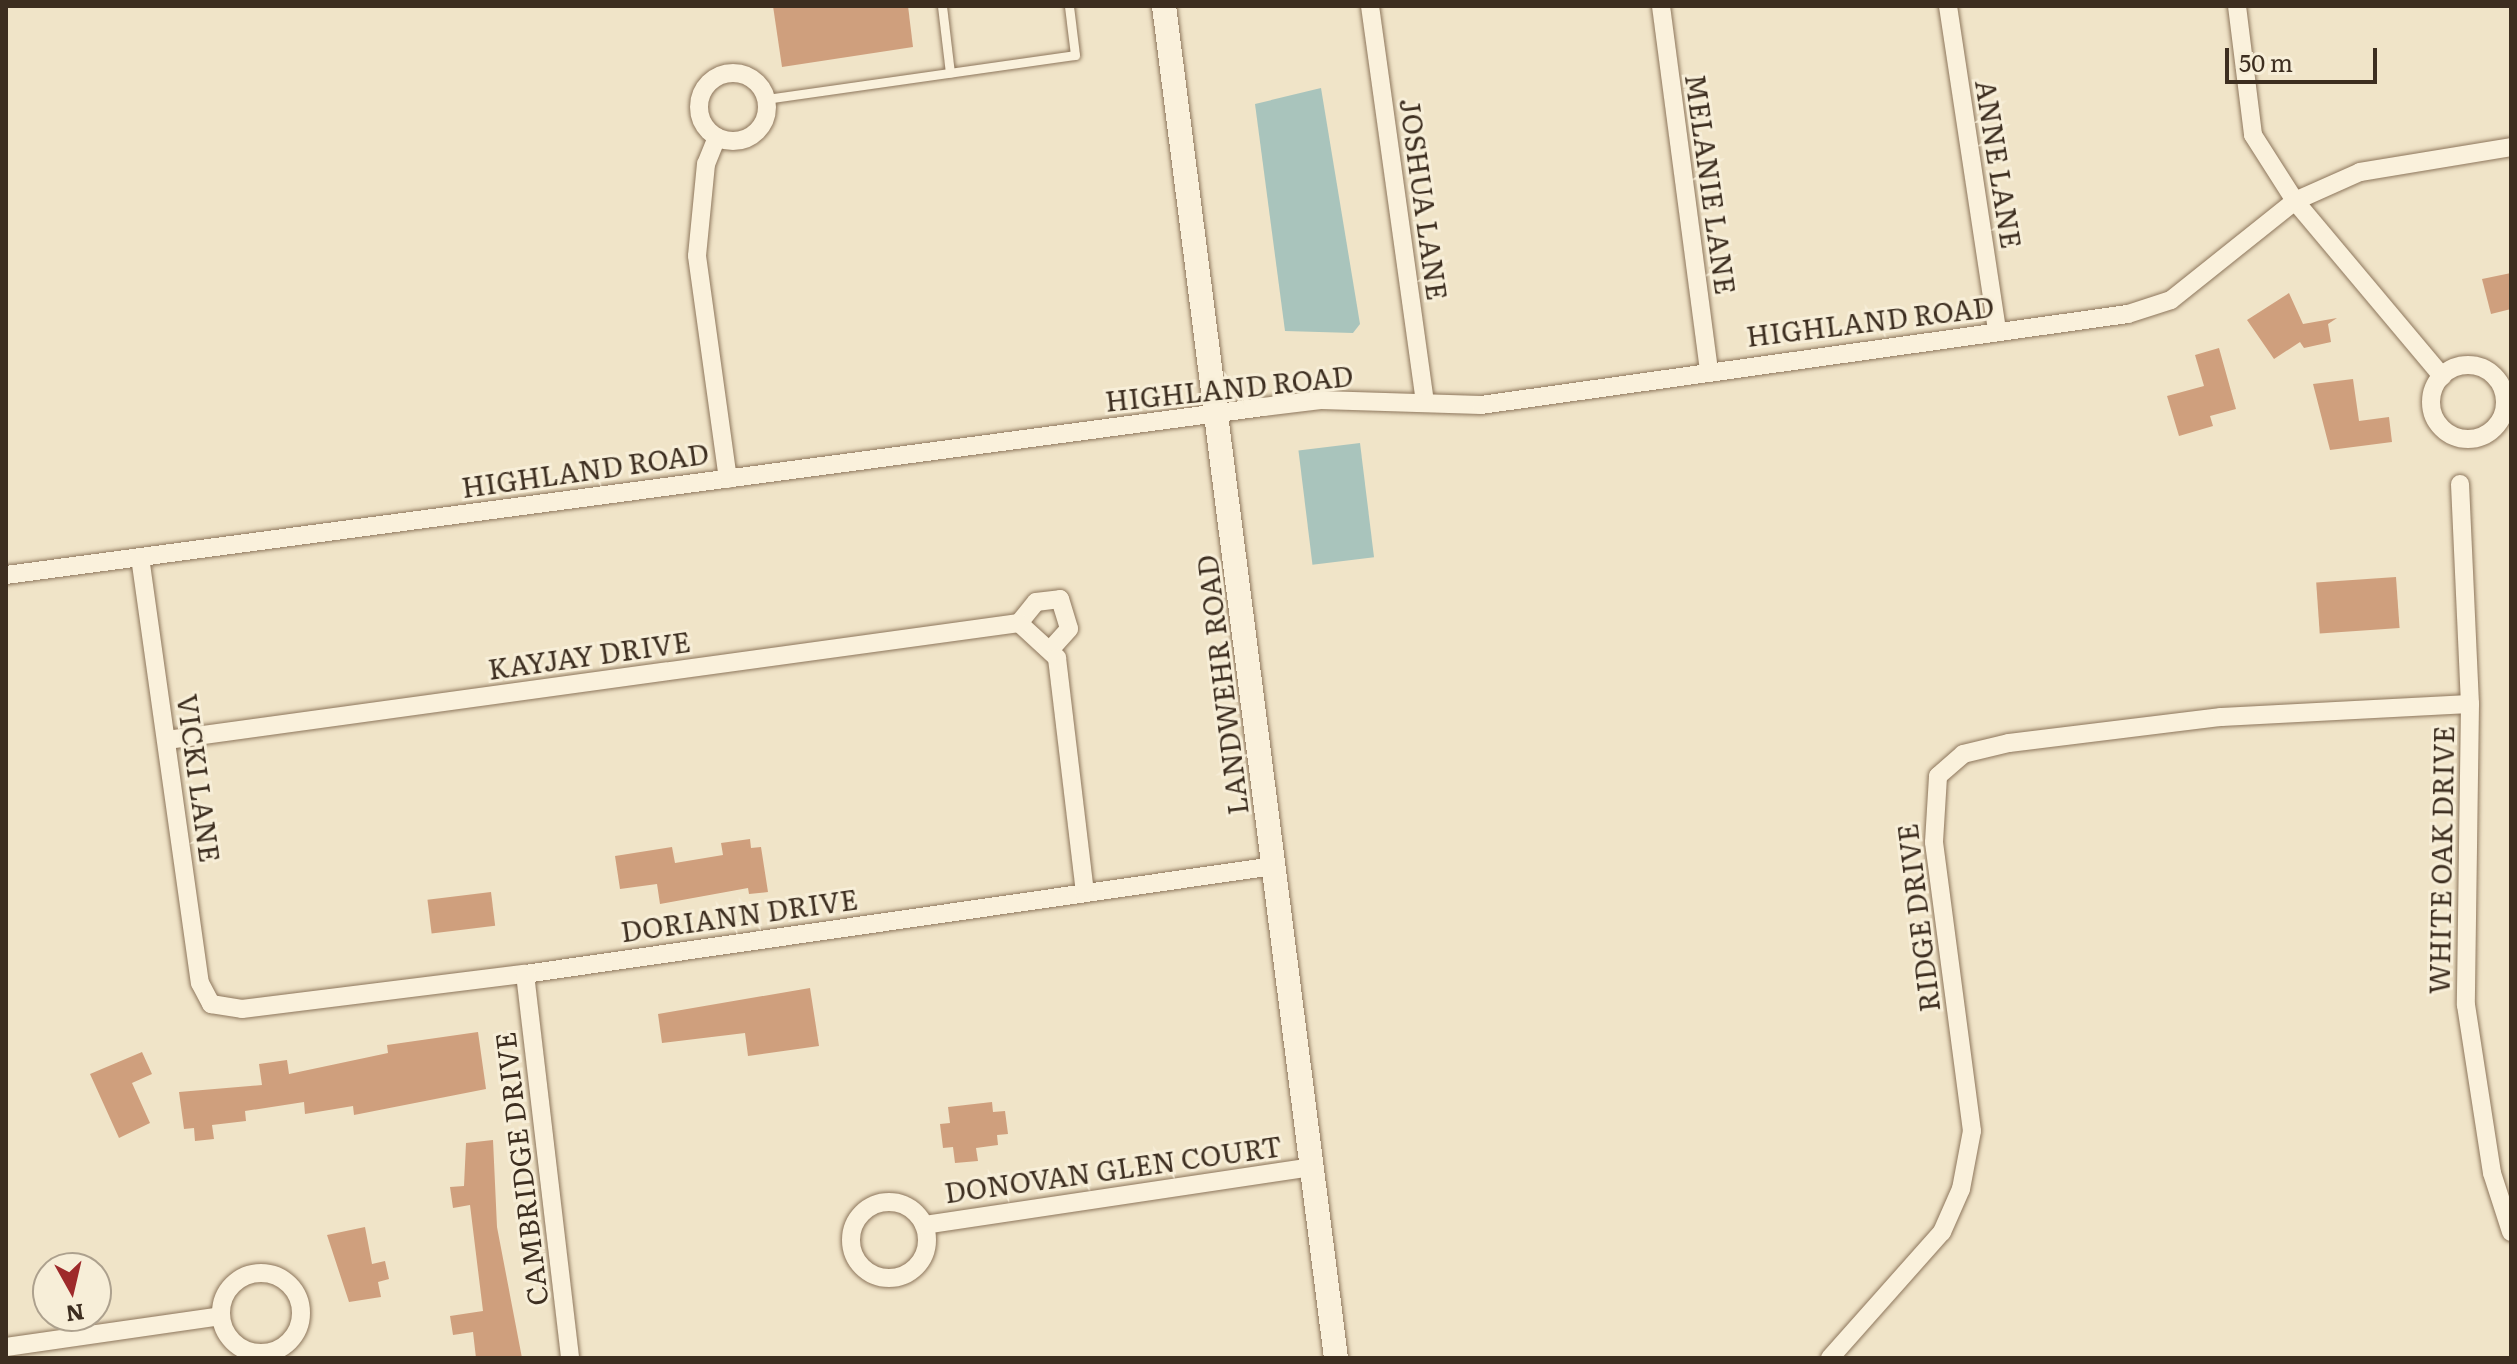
<!DOCTYPE html>
<style>
body{margin:0}
#map{position:relative;width:2517px;height:1364px;overflow:hidden;background:#f0e4c8;font-family:Literata,serif}
div>[style]{position:absolute}
.water>*{inset:0;background:#a9c4bc;transform-origin:0 0}
.building>*{inset:0;background:#cf9f7d;transform-origin:0 0}
.roads{filter:drop-shadow(0 0 2px #8d765c) drop-shadow(0 0 2px #8d765c)}
.lane>*{height:9px;margin:-4.5px;padding:0 4.5px;transform-origin:4.5px;border-radius:4.5px;background:#faf1dc}
.street>*{height:18px;margin:-9px;padding:0 9px;transform-origin:9px;border-radius:9px;background:#faf1dc}
.street>.ring{margin:-9px;padding:0;box-sizing:content-box;background:none;border:18px solid #faf1dc;border-radius:50%}
.secondary>*{height:24px;margin:-12px;padding:0 12px;transform-origin:12px;border-radius:12px;background:#faf1dc}
span{translate:-50% -50%;white-space:nowrap;text-align:center;line-height:1.15;-webkit-text-stroke:6px #f7eed8;paint-order:stroke}
.street-label{font-size:28px;color:#3d2e20}
.frame{position:absolute;inset:0;border:8px solid #3d2e20;pointer-events:none}
.north{position:absolute;left:32px;top:1252px;width:80px;height:80px;box-sizing:border-box;background:#f7eed8;border:2px solid #ada18e;border-radius:50%;rotate:172deg;font-size:22px;font-weight:700;line-height:32px;text-align:center;color:#3d2e20}
.north::after{content:'';display:block;margin:auto;width:28px;height:36px;background:#9e2a2b;clip-path:polygon(50% 0,100% 100%,50% 72%,0 100%)}
.scale{position:absolute;left:2225px;top:48px;width:152px;height:36px;box-sizing:border-box;border:4px solid #3d2e20;border-top:0;padding-left:10px;font-size:24px;line-height:28px;white-space:nowrap;color:#3d2e20;-webkit-text-stroke:6px #f7eed8;paint-order:stroke}
</style>
<div id="map">
<div class="water">
<i style="clip-path:polygon(1321px 88px,1360px 324px,1353px 333px,1285px 331px,1255px 104px)"></i>
<i style="left:1360px;top:443px;width:115px;height:62px;rotate:83deg"></i>
</div>
<div class="building">
<i style="clip-path:polygon(773px 6px,908px 6px,913px 47px,782px 67px)"></i>
<i style="clip-path:polygon(2511px 273px,2511px 309px,2491px 314px,2482px 279px)"></i>
<i style="clip-path:polygon(2289px 293px,2303px 324px,2337px 318px,2328px 324px,2331px 342px,2304px 348px,2300px 342px,2274px 359px,2247px 320px)"></i>
<i style="clip-path:polygon(2219px 348px,2236px 409px,2210px 416px,2213px 426px,2179px 436px,2167px 396px,2204px 386px,2195px 355px)"></i>
<i style="clip-path:polygon(2353px 379px,2359px 421px,2389px 417px,2392px 442px,2330px 450px,2313px 384px)"></i>
<i style="left:2396px;top:577px;width:51px;height:80px;rotate:86deg"></i>
<i style="clip-path:polygon(750px 839px,751px 848px,761px 847px,768px 892px,749px 894px,748px 888px,660px 904px,657px 884px,620px 889px,615px 856px,672px 847px,675px 863px,723px 855px,721px 843px)"></i>
<i style="left:491px;top:892px;width:34px;height:64px;rotate:83deg"></i>
<i style="clip-path:polygon(810px 988px,819px 1046px,748px 1056px,745px 1033px,662px 1043px,658px 1014px)"></i>
<i style="clip-path:polygon(478px 1032px,486px 1089px,354px 1115px,353px 1106px,305px 1114px,304px 1102px,245px 1111px,246px 1121px,212px 1125px,214px 1139px,195px 1141px,194px 1128px,184px 1129px,179px 1092px,262px 1085px,259px 1064px,287px 1060px,289px 1074px,388px 1053px,387px 1045px)"></i>
<i style="clip-path:polygon(142px 1052px,152px 1074px,132px 1083px,150px 1123px,119px 1138px,90px 1074px)"></i>
<i style="clip-path:polygon(992px 1102px,993px 1112px,1005px 1111px,1008px 1134px,997px 1135px,998px 1145px,976px 1148px,978px 1161px,955px 1163px,953px 1147px,943px 1148px,940px 1124px,950px 1123px,948px 1107px)"></i>
<i style="clip-path:polygon(493px 1140px,497px 1227px,522px 1358px,476px 1358px,473px 1332px,453px 1335px,450px 1316px,483px 1311px,470px 1205px,453px 1208px,450px 1187px,464px 1186px,466px 1143px)"></i>
<i style="clip-path:polygon(365px 1227px,372px 1264px,385px 1261px,389px 1279px,378px 1282px,381px 1297px,349px 1302px,327px 1235px)"></i>
</div>
<div class="roads">
<div class="lane">
<i style="left:942px;top:6px;width:67px;rotate:83.2deg"></i>
<i style="left:766px;top:99px;width:312px;rotate:-8.1deg"></i>
<i style="left:1075px;top:55px;width:49px;rotate:-97deg"></i>
</div>
<div class="street">
<i style="left:1370px;top:6px;width:398px;rotate:82.1deg"></i>
<i style="left:1661px;top:6px;width:366px;rotate:82.5deg"></i>
<i style="left:1948px;top:6px;width:329px;rotate:81.4deg"></i>
<i style="left:2237px;top:6px;width:130px;rotate:82.9deg"></i>
<i style="left:2253px;top:135px;width:78px;rotate:57.5deg"></i>
<i style="left:2295px;top:201px;width:229px;rotate:50deg"></i>
<i class="ring" style="left:699px;top:73px;width:50px;height:50px"></i>
<i style="left:717px;top:137px;width:29px;rotate:112deg"></i>
<i style="left:706px;top:164px;width:92px;rotate:95.6deg"></i>
<i style="left:697px;top:256px;width:225px;rotate:82.1deg"></i>
<i class="ring" style="left:2431px;top:365px;width:56px;height:56px"></i>
<i style="left:2460px;top:484px;width:220px;rotate:87.4deg"></i>
<i style="left:2470px;top:704px;width:301px;rotate:90.8deg"></i>
<i style="left:2466px;top:1005px;width:170px;rotate:81.2deg"></i>
<i style="left:2492px;top:1173px;width:62px;rotate:72.1deg"></i>
<i style="left:140px;top:557px;width:430px;rotate:82deg"></i>
<i style="left:200px;top:983px;width:24px;rotate:62deg"></i>
<i style="left:211px;top:1004px;width:31px;rotate:9deg"></i>
<i style="left:242px;top:1009px;width:285px;rotate:-7.1deg"></i>
<i style="left:525px;top:974px;width:757px;rotate:-8.21deg"></i>
<i style="left:6px;top:575px;width:1268px;rotate:-7.61deg"></i>
<i style="left:1263px;top:407px;width:58px;rotate:-6.9deg"></i>
<i style="left:1321px;top:400px;width:160px;rotate:1.8deg"></i>
<i style="left:1481px;top:405px;width:653px;rotate:-8.01deg"></i>
<i style="left:2128px;top:314px;width:45px;rotate:-18deg"></i>
<i style="left:2171px;top:300px;width:159px;rotate:-38.6deg"></i>
<i style="left:2295px;top:201px;width:71px;rotate:-24deg"></i>
<i style="left:2360px;top:172px;width:153px;rotate:-9.4deg"></i>
<i style="left:1019px;top:623px;width:27px;rotate:-51deg"></i>
<i style="left:1036px;top:602px;width:24px;rotate:-7deg"></i>
<i style="left:1060px;top:599px;width:31px;rotate:73deg"></i>
<i style="left:1069px;top:629px;width:28px;rotate:132deg"></i>
<i style="left:167px;top:740px;width:860px;rotate:-7.82deg"></i>
<i style="left:1019px;top:623px;width:52px;rotate:42.6deg"></i>
<i style="left:1057px;top:658px;width:236px;rotate:83.2deg"></i>
<i style="left:525px;top:974px;width:387px;rotate:83.3deg"></i>
<i class="ring" style="left:851px;top:1202px;width:58px;height:58px"></i>
<i style="left:924px;top:1225px;width:391px;rotate:-8.5deg"></i>
<i class="ring" style="left:221px;top:1273px;width:62px;height:62px"></i>
<i style="left:6px;top:1347px;width:217px;rotate:-8.2deg"></i>
<i style="left:1830px;top:1358px;width:169px;rotate:-48.4deg"></i>
<i style="left:1942px;top:1232px;width:47px;rotate:-66.2deg"></i>
<i style="left:1961px;top:1189px;width:59px;rotate:-79.3deg"></i>
<i style="left:1972px;top:1131px;width:291px;rotate:-97.5deg"></i>
<i style="left:1934px;top:842px;width:66px;rotate:-86.5deg"></i>
<i style="left:1938px;top:776px;width:33px;rotate:-41deg"></i>
<i style="left:1963px;top:754px;width:47px;rotate:-13.4deg"></i>
<i style="left:2009px;top:743px;width:214px;rotate:-7deg"></i>
<i style="left:2221px;top:717px;width:249px;rotate:-3deg"></i>
</div>
<div class="secondary">
<i style="left:1164px;top:6px;width:1363px;rotate:82.75deg"></i>
</div>
</div>
<div class="street-label">
<span style="left:2000px;top:164px;rotate:81deg">ANNE LANE</span>
<span style="left:1712px;top:184px;rotate:82deg">MELANIE LANE</span>
<span style="left:1425px;top:199px;rotate:82deg">JOSHUA LANE</span>
<span style="left:1870px;top:320px;rotate:-7deg">HIGHLAND ROAD</span>
<span style="left:1229px;top:387px;rotate:-6deg">HIGHLAND ROAD</span>
<span style="left:585px;top:469px;rotate:-8deg">HIGHLAND ROAD</span>
<span style="left:589px;top:654px;rotate:-8deg">KAYJAY DRIVE</span>
<span style="left:1221px;top:685px;rotate:-97deg">LANDWEHR ROAD</span>
<span style="left:200px;top:778px;rotate:82deg">VICKI LANE</span>
<span style="left:2440px;top:860px;rotate:-89deg">WHITE OAK DRIVE</span>
<span style="left:739px;top:914px;rotate:-8deg">DORIANN DRIVE</span>
<span style="left:1917px;top:918px;rotate:-97deg">RIDGE DRIVE</span>
<span style="left:1113px;top:1168px;rotate:-8deg">DONOVAN GLEN COURT</span>
<span style="left:520px;top:1169px;rotate:-97deg">CAMBRIDGE DRIVE</span>
</div>
<div class="frame"></div>
<div class="north">N</div>
<div class="scale">50 m</div>
</div>
